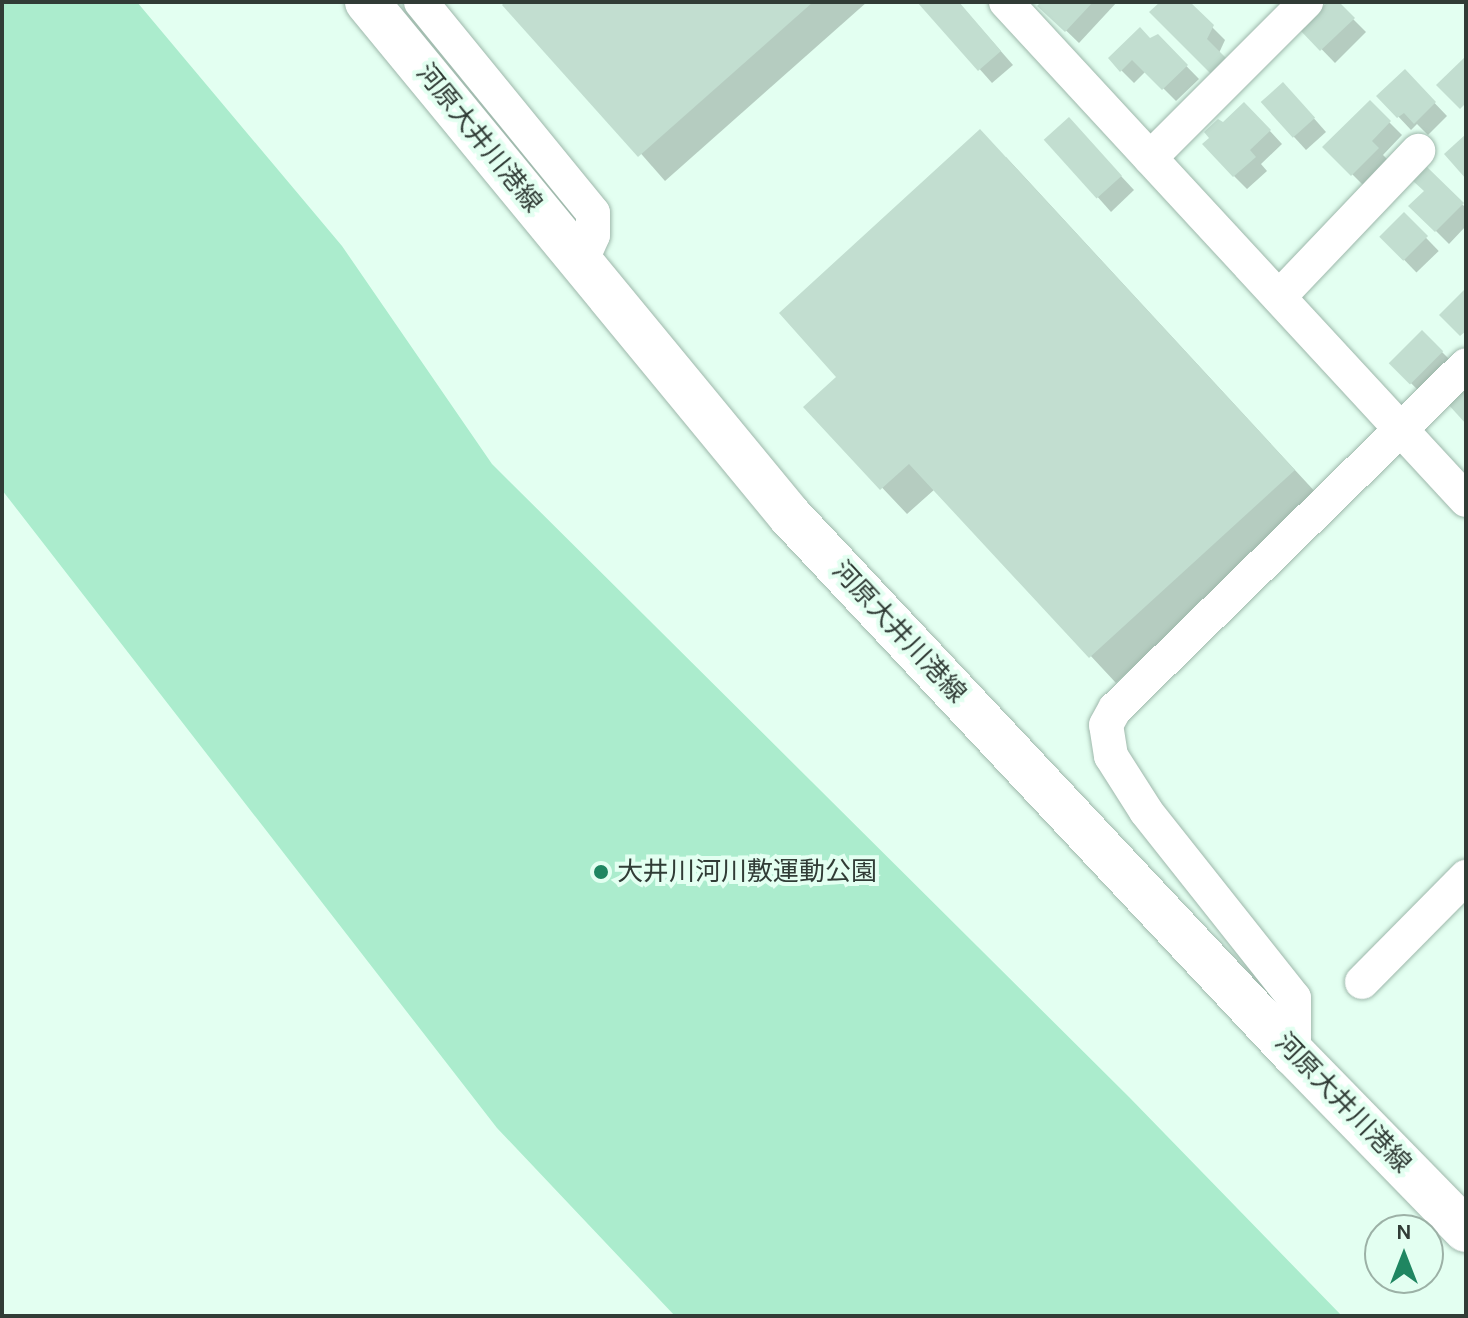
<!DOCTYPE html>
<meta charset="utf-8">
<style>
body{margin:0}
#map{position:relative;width:1468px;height:1318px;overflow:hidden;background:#e3fff1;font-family:Karla,"Noto Sans JP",sans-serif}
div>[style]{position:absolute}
.green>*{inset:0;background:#abeccd}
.shadow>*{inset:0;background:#0003;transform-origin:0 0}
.building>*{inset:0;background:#c2ded0;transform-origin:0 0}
.roads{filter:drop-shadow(0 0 2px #9eb8ab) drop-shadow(0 0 2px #9eb8ab)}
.minor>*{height:34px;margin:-17px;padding:0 17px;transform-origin:17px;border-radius:17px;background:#fff}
.major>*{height:44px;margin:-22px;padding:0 22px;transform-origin:22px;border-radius:22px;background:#fff}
.dots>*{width:22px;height:22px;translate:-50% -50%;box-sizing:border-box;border:4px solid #e3fff1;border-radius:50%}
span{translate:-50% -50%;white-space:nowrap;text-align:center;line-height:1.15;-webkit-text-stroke:8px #e3fff1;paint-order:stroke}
.street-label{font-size:26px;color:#313c36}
.poi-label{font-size:26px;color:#313c36}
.left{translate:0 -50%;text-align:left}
.frame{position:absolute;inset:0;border:4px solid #313c36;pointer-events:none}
.north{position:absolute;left:1364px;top:1214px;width:80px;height:80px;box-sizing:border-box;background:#e3fff1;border:2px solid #9cb1a6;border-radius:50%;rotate:0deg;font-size:22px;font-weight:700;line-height:32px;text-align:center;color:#313c36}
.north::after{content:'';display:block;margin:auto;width:28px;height:36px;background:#1f8661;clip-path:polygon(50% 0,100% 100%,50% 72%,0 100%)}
</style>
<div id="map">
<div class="green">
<i style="clip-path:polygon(2px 2px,137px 2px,342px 246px,492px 464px,1129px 1097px,1342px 1316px,675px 1316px,497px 1128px,2px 490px)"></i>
</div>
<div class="shadow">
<i style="clip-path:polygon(508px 2px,867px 2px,665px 181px)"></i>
<i style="clip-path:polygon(920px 2px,958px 2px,1013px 65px,992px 83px)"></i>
<i style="clip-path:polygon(1043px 2px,1117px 2px,1079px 43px,1053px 18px)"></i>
<i style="clip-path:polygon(1163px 2px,1187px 2px,1225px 40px,1219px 53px)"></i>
<i style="clip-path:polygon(1331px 2px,1336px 2px,1366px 32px,1335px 63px,1302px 29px)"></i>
<i style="clip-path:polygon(1158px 37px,1199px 79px,1176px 101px,1146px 71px,1134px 83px,1110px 59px)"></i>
<i style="clip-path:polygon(1405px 72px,1447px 116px,1428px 135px,1417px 124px,1411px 130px,1379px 96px)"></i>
<i style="clip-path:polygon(1296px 98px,1326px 132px,1306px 150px,1263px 103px)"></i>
<i style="clip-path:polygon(1370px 103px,1402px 135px,1383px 155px,1391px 163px,1365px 187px,1325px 147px)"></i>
<i style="clip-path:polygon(1257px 117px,1282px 144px,1261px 164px,1267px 171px,1247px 189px,1234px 176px,1212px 138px,1223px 125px)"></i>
<i style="clip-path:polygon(1081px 133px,1134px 190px,1111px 212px,1047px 140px)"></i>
<i style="clip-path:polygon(1006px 157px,1319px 496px,1116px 683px,935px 489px,907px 514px,806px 407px,839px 377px)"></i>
<i style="clip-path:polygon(1427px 170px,1466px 208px,1466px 226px,1449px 244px,1411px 206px,1426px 191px)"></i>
<i style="left:1404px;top:215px;width:50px;height:31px;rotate:46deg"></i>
<i style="left:1422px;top:332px;width:47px;height:44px;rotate:45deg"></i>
</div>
<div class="building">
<i style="clip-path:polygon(505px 2px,813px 2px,638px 157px,502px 5px)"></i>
<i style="clip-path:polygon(917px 2px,959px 2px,1001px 51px,978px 71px)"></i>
<i style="clip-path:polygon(1041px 2px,1093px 2px,1065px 32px,1037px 6px)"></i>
<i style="clip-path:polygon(1160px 2px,1190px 2px,1214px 25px,1207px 39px,1231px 63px,1215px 78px,1149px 12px)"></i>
<i style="clip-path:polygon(1328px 2px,1339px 2px,1355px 18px,1320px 51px,1299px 29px)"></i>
<i style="clip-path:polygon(1140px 27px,1150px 38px,1158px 34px,1188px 65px,1162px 90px,1132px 60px,1120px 72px,1108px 58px)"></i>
<i style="clip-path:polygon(1466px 56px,1466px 103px,1460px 109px,1436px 85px)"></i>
<i style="clip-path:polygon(1405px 69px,1436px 102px,1414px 124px,1404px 113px,1397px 118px,1376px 96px)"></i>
<i style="left:1283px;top:82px;width:48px;height:30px;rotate:48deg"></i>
<i style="clip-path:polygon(1370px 100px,1391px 121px,1372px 141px,1379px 148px,1351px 176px,1322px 147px)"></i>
<i style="clip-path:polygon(1244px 102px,1271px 130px,1250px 150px,1256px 157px,1233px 177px,1202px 144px,1209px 138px,1204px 132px,1218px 119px,1223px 122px)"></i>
<i style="left:1069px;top:117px;width:79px;height:34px;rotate:48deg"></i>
<i style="clip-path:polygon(980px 129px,1295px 470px,1089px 658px,909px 464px,880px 490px,803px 407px,836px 377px,779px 313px)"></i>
<i style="clip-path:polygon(1466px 134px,1466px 179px,1444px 154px)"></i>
<i style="clip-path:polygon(1427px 167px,1464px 203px,1435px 232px,1408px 206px,1424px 191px,1413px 181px)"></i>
<i style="left:1404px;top:212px;width:34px;height:35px;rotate:45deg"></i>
<i style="clip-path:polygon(1466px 288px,1466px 331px,1460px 336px,1439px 315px)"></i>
<i style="left:1422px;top:330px;width:30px;height:47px;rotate:45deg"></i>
<i style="clip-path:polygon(1466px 386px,1466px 424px,1447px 403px)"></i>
</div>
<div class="roads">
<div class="minor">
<i style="left:421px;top:2px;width:272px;rotate:50.8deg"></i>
<i style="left:593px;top:213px;width:22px;rotate:90deg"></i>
<i style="left:593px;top:235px;width:30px;rotate:114deg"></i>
<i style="left:1006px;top:2px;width:678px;rotate:47.27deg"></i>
<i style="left:1150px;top:158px;width:221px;rotate:-45deg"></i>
<i style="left:1279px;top:297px;width:202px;rotate:-46.4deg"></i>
<i style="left:1362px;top:982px;width:148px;rotate:-45.3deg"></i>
<i style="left:1294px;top:1054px;width:56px;rotate:-90deg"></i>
<i style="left:1294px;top:998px;width:238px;rotate:-128.4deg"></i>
<i style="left:1146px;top:811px;width:65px;rotate:-122.5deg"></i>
<i style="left:1111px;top:756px;width:31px;rotate:-99deg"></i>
<i style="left:1106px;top:725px;width:18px;rotate:-61deg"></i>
<i style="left:1115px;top:709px;width:491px;rotate:-44.4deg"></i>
</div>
<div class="major">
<i style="left:367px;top:2px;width:666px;rotate:50.55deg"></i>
<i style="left:790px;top:516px;width:737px;rotate:46.87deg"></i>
<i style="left:1294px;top:1054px;width:246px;rotate:45.7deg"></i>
</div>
</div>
<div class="dots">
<i style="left:601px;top:872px;background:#1f8661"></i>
</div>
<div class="street-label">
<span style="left:479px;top:138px;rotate:51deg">河原大井川港線</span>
<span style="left:899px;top:632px;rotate:47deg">河原大井川港線</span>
<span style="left:1343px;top:1103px;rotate:46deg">河原大井川港線</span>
</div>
<div class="poi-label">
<span class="left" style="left:617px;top:872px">大井川河川敷運動公園</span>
</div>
<div class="frame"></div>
<div class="north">N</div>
</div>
